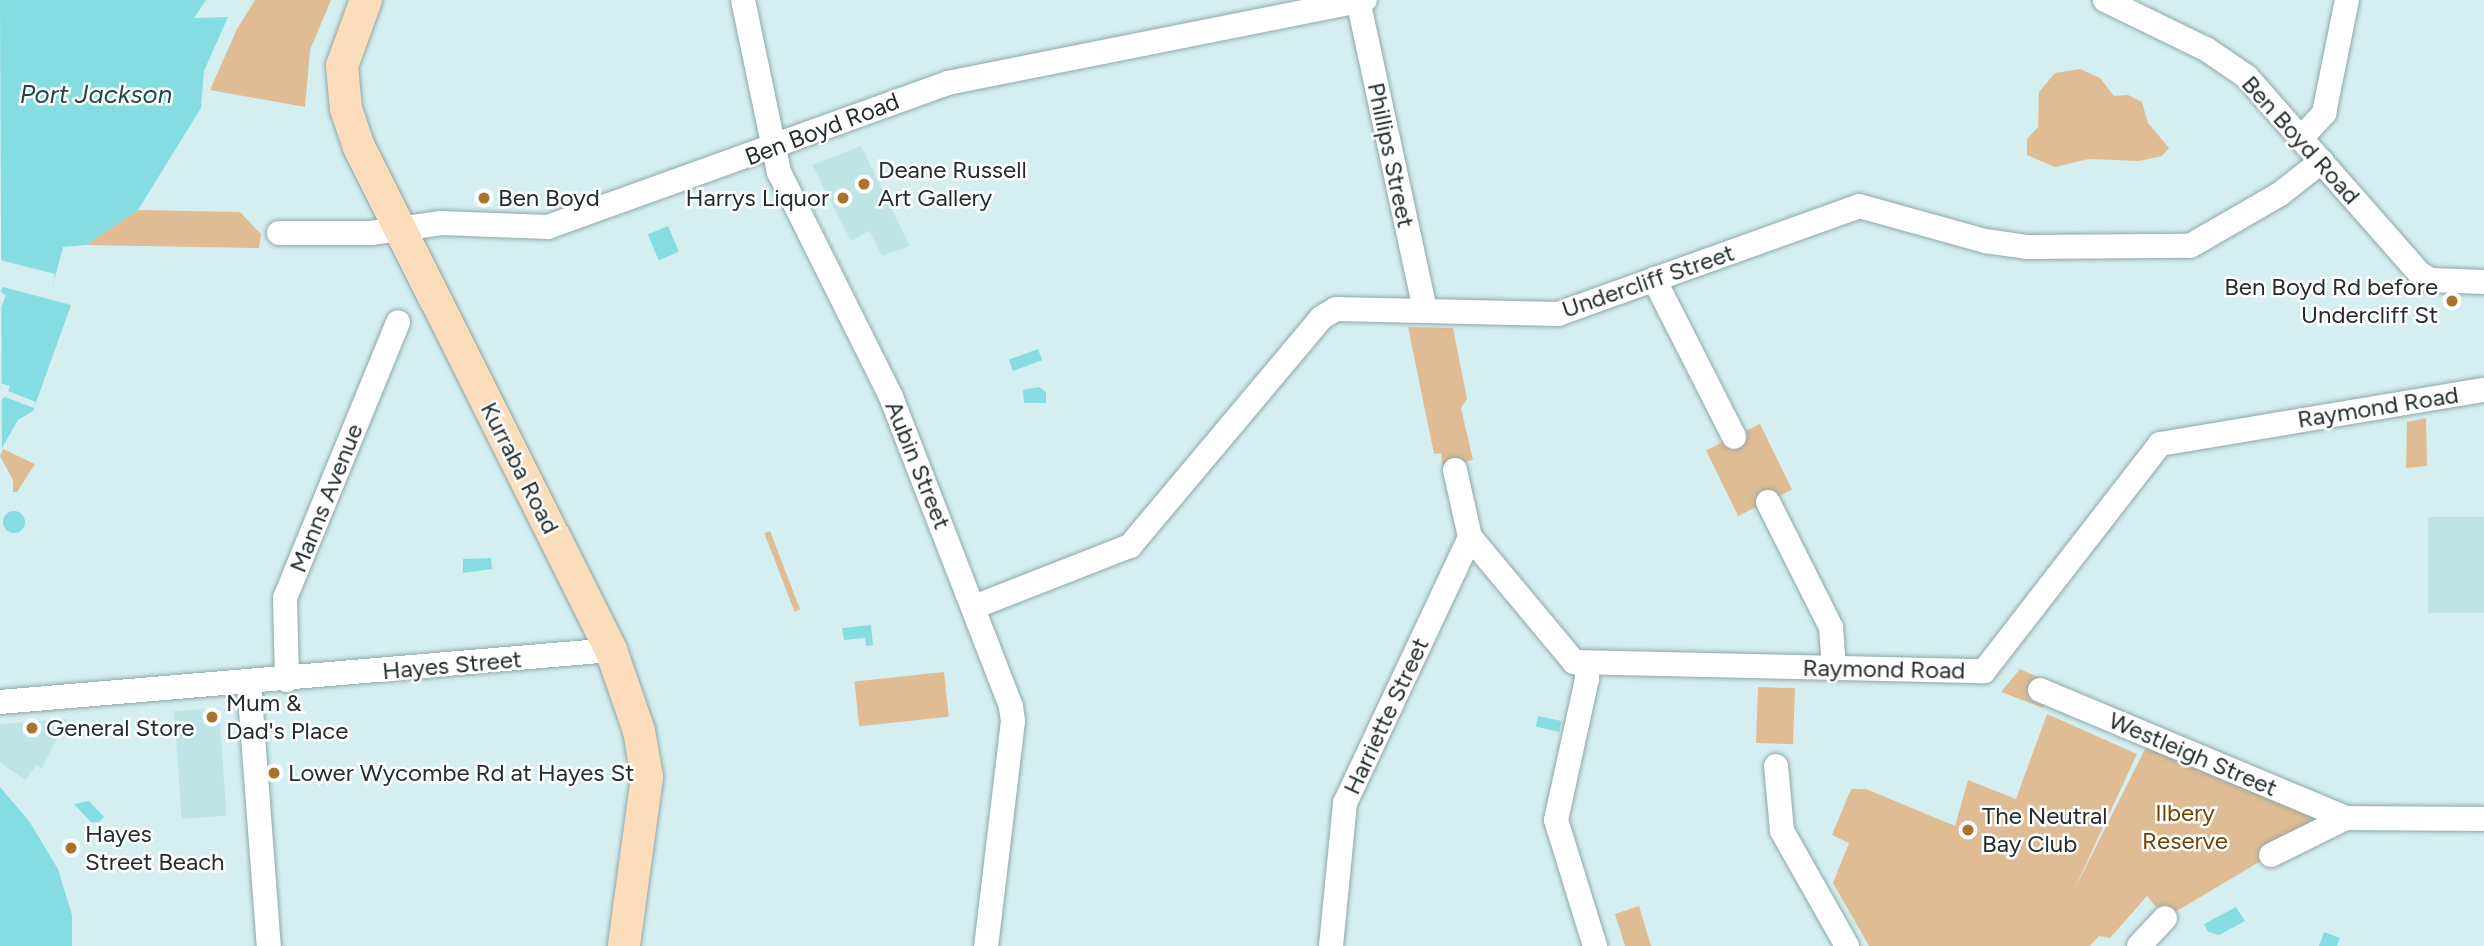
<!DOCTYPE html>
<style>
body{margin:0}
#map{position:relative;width:2484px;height:946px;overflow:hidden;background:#d5eff0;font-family:Figtree,sans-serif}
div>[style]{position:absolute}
.built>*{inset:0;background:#c0e4e6;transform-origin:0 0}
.green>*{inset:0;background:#dfbc93;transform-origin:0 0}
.water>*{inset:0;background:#85dde2;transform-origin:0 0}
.round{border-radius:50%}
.pier>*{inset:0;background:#d5eff0}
.roads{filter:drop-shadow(0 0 2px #8ea7a8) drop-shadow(0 0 2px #8ea7a8)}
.minor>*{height:24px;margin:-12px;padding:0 12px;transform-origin:12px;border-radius:12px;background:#fff}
.major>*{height:32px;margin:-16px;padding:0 16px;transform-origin:16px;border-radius:16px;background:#fbddbb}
.dots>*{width:19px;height:19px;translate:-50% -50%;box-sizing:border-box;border:4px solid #fff;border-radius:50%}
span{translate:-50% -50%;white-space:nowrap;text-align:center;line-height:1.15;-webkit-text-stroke:5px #fff;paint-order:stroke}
.street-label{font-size:24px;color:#232d2e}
.poi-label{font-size:24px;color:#232d2e}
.left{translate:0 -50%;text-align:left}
.right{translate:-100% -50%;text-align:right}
.park-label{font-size:24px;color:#6f4501}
.water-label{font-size:26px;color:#1e474a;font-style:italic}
</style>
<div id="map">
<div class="built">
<i style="clip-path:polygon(861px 146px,910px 246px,882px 256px,869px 231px,851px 241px,812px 165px)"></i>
<i style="left:2428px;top:517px;width:56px;height:96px"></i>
<i style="left:219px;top:708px;width:108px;height:45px;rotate:86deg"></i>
<i style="clip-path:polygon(68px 719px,41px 769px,37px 765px,25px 780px,0 762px,0 724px)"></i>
</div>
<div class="green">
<i style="clip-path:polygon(255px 0,331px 0,310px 50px,305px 107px,210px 90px,237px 29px)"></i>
<i style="clip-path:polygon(2080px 69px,2100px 78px,2114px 96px,2128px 95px,2142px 102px,2148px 123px,2169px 148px,2162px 156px,2139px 161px,2089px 159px,2055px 167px,2027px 155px,2027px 139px,2038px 127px,2039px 92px,2055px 73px)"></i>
<i style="clip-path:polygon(138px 210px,240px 212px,261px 234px,259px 248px,86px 245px)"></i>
<i style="clip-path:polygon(1408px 327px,1453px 328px,1467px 399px,1461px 408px,1473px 460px,1443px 467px,1441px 453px,1434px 454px)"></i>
<i style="clip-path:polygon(2426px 418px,2427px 466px,2406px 468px,2407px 422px)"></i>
<i style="left:1760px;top:424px;width:73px;height:60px;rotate:64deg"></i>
<i style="clip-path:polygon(3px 449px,35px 464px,17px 492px,13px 492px,13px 480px,0 456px)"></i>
<i style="left:770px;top:531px;width:84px;height:6px;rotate:69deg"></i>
<i style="clip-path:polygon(2020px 669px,2050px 683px,2043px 708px,2001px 692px)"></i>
<i style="left:944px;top:672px;width:45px;height:90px;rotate:84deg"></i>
<i style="left:1758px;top:687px;width:37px;height:56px;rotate:2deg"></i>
<i style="clip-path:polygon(2047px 714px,2137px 754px,2073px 892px,2151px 737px,2346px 818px,2271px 855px,2165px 918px,2147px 896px,2110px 938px,2099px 936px,2090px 946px,1869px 946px,1833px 883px,1849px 843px,1832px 835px,1851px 789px,1866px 789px,1955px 826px,1968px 780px,2016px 799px)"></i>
<i style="clip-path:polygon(1639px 906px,1651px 946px,1625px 946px,1615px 914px)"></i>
</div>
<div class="water">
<i style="clip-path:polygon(0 0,206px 0,194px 18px,228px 17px,204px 71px,201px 108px,138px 210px,86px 245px,63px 247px,50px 296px,71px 305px,33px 411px,18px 420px,2px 448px)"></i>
<i style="left:668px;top:226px;width:28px;height:22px;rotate:67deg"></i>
<i style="left:1038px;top:349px;width:12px;height:31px;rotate:70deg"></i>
<i style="clip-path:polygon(1039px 387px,1046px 392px,1046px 403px,1024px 403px,1023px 390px)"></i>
<i class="round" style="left:3px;top:511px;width:22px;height:22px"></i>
<i style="clip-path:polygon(491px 558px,492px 569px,463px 573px,463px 559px)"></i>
<i style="clip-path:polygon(871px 625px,873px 645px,866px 646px,865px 638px,844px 640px,842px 628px)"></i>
<i style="left:1538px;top:716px;width:24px;height:11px;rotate:12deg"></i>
<i style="clip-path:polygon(0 787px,29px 821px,58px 869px,72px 915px,72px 946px,0 946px)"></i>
<i style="clip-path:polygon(89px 801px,104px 817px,99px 822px,91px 822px,74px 804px)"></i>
<i style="clip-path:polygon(2236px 907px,2245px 921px,2219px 935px,2208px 932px,2204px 924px)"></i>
<i style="clip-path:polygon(2324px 932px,2340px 938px,2337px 946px,2319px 946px)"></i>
</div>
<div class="pier">
<i style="clip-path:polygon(0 260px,55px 274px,51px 296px,71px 305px,3px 287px,0 292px,6px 295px,0 311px)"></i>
<i style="clip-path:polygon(0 383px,10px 386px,8px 391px,36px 402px,34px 408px,5px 397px,0 400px)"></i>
</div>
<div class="roads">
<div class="minor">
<i style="left:743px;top:0;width:176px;rotate:78.2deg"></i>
<i style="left:779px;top:172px;width:251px;rotate:63.5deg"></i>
<i style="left:891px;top:397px;width:332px;rotate:68.8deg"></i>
<i style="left:1011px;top:707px;width:14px;rotate:82deg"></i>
<i style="left:1013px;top:721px;width:227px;rotate:96.8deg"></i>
<i style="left:1358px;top:0;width:317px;rotate:77.8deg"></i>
<i style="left:2105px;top:0;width:112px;rotate:25.9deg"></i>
<i style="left:2206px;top:49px;width:50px;rotate:34.3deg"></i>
<i style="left:2247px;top:77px;width:262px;rotate:48.7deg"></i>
<i style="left:2420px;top:274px;width:13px;rotate:29deg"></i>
<i style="left:2431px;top:280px;width:53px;rotate:2.2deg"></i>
<i style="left:2302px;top:137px;width:33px;rotate:-47deg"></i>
<i style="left:2324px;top:113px;width:115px;rotate:-78.5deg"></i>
<i style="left:279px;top:233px;width:92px"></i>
<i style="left:371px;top:233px;width:71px;rotate:-8.1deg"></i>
<i style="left:441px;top:223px;width:107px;rotate:2.1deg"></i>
<i style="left:548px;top:227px;width:425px;rotate:-19.8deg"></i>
<i style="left:948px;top:83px;width:425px;rotate:-11.3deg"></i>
<i style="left:1654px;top:279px;width:177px;rotate:63.1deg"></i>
<i style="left:1455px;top:470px;width:69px;rotate:77.4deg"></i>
<i style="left:1470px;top:537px;width:163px;rotate:50.2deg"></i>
<i style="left:1574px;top:662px;width:410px;rotate:1.3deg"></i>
<i style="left:1984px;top:671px;width:287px;rotate:-52.2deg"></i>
<i style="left:2160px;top:444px;width:328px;rotate:-9.5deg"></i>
<i style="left:1768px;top:502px;width:140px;rotate:63.3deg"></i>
<i style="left:1831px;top:627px;width:42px;rotate:85.9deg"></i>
<i style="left:974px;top:607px;width:168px;rotate:-21.4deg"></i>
<i style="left:1130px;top:546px;width:297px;rotate:-50deg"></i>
<i style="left:1321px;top:318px;width:17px;rotate:-31deg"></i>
<i style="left:1336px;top:309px;width:222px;rotate:1.3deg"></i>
<i style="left:1558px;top:314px;width:320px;rotate:-19.7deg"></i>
<i style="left:1859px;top:206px;width:131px;rotate:15.5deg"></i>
<i style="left:1985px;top:241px;width:42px;rotate:8.1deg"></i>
<i style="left:2027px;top:247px;width:163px;rotate:-0.4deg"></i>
<i style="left:2190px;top:246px;width:104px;rotate:-30deg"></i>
<i style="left:2280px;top:194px;width:53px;rotate:-38.2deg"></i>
<i style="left:1586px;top:664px;width:15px;rotate:86deg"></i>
<i style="left:1587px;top:679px;width:144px;rotate:102.4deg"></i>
<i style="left:1556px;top:820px;width:132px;rotate:72.8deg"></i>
<i style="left:287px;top:680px;width:82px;rotate:-91.4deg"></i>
<i style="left:285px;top:598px;width:298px;rotate:-67.7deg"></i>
<i style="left:249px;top:683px;width:264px;rotate:85.7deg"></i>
<i style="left:2040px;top:690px;width:332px;rotate:22.7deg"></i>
<i style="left:0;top:702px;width:613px;rotate:-4.86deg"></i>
<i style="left:1776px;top:766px;width:65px;rotate:84.7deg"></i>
<i style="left:1782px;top:831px;width:132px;rotate:60.5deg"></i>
<i style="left:2271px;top:855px;width:84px;rotate:-26.3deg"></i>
<i style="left:2346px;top:818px;width:138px;rotate:0.4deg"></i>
<i style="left:1331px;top:946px;width:144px;rotate:-84.4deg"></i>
<i style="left:1345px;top:803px;width:294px;rotate:-64.8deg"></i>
<i style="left:2139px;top:946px;width:38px;rotate:-47deg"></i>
</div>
<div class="major">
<i style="left:366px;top:0;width:70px;rotate:110deg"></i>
<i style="left:342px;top:66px;width:43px;rotate:84.7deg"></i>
<i style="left:346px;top:109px;width:40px;rotate:71.1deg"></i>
<i style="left:359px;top:147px;width:563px;rotate:63.39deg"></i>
<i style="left:611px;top:650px;width:86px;rotate:70.9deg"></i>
<i style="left:639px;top:731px;width:47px;rotate:80.1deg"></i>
<i style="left:647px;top:777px;width:171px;rotate:97.8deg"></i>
</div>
</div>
<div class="dots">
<i style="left:864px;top:184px;background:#a8732d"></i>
<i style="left:484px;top:198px;background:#a8732d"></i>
<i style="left:843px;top:198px;background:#a8732d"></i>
<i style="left:2452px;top:301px;background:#a8732d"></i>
<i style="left:212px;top:717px;background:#a8732d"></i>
<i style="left:32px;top:728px;background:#a8732d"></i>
<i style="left:274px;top:773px;background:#a8732d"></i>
<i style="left:1968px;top:830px;background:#a8732d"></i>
<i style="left:71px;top:848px;background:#a8732d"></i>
</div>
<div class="street-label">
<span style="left:822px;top:129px;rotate:-21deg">Ben Boyd Road</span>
<span style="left:2301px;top:140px;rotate:48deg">Ben Boyd Road</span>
<span style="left:1391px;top:155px;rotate:78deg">Phillips Street</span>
<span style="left:1648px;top:281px;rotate:-19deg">Undercliff Street</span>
<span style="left:2378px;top:407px;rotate:-9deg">Raymond Road</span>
<span style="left:918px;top:465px;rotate:68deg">Aubin Street</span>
<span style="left:520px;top:468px;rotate:63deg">Kurraba Road</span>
<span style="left:326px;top:498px;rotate:-68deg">Manns Avenue</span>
<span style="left:452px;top:665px;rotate:-5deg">Hayes Street</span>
<span style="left:1884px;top:669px;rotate:1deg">Raymond Road</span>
<span style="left:1386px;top:716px;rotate:-65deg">Harriette Street</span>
<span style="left:2193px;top:754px;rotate:23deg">Westleigh Street</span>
</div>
<div class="poi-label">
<span class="left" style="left:878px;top:184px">Deane Russell<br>Art Gallery</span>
<span class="left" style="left:498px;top:198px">Ben Boyd</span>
<span class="right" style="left:829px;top:198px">Harrys Liquor</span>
<span class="right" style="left:2438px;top:301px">Ben Boyd Rd before<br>Undercliff St</span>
<span class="left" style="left:226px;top:717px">Mum &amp;<br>Dad's Place</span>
<span class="left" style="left:46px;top:728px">General Store</span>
<span class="left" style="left:288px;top:773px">Lower Wycombe Rd at Hayes St</span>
<span class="left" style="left:1982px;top:830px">The Neutral<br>Bay Club</span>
<span class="left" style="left:85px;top:848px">Hayes<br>Street Beach</span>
</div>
<div class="park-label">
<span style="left:2185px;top:827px">Ilbery<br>Reserve</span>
</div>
<div class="water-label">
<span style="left:96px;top:95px">Port Jackson</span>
</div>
</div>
